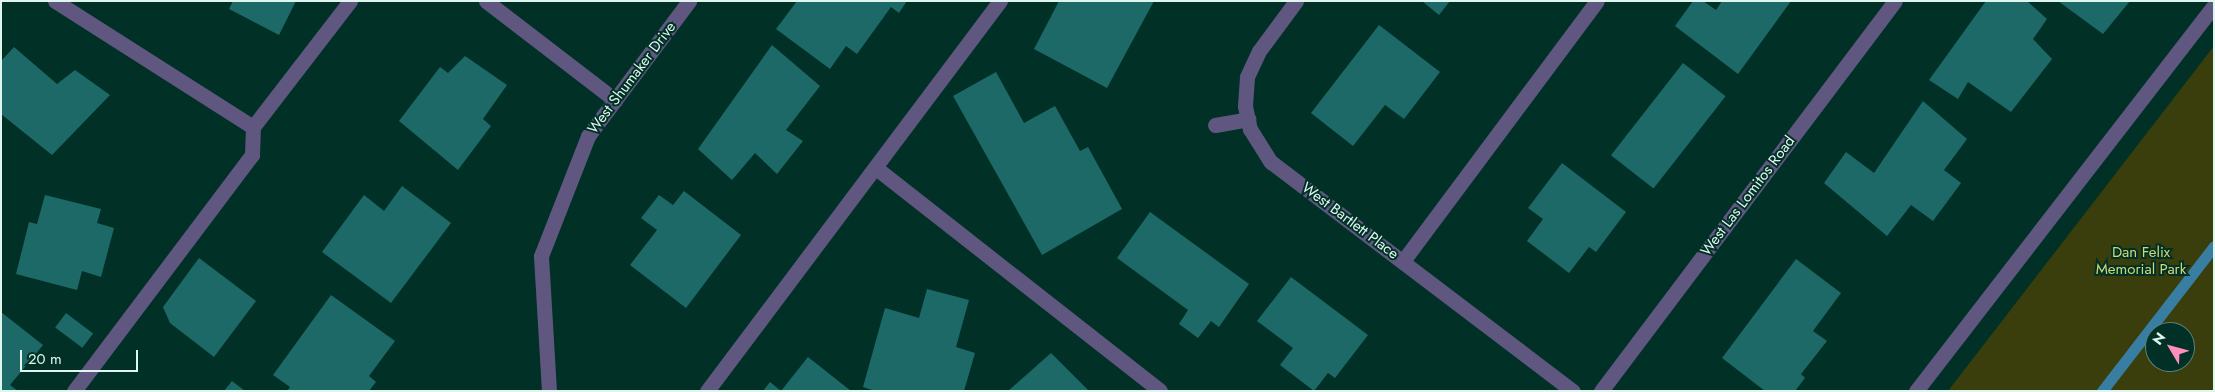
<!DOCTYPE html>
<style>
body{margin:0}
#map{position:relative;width:2215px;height:392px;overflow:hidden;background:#013126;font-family:Jost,sans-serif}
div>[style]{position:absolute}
.green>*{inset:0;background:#3a3e0c}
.stream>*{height:11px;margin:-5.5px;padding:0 5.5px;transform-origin:5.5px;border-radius:5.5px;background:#377ea2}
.building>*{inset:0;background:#1d6968;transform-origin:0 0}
.minor>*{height:15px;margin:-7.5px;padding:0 7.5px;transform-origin:7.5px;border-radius:7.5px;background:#605781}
span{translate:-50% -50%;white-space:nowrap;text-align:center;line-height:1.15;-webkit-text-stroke:4px #013126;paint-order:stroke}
.street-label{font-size:15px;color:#dff6ee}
.park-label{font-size:15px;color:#cdd778}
.frame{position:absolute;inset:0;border:2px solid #dff6ee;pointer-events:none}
.north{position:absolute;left:2145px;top:322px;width:50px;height:50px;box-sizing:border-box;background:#013126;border:1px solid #5a8076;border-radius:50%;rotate:307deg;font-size:14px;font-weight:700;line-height:20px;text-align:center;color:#dff6ee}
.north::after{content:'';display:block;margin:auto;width:18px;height:22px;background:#fd8ebe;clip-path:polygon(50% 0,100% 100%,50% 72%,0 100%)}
.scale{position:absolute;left:20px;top:350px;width:118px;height:22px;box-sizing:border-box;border:2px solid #dff6ee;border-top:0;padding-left:6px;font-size:15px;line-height:18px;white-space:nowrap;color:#dff6ee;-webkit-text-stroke:4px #013126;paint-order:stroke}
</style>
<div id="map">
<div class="green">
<i style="clip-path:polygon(evenodd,2214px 46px,2214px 391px,1948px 391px,2214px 46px,2155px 332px,2185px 332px,2185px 362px,2155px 362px,2155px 332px)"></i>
</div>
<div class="stream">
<i style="left:2102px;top:391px;width:183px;rotate:-52.3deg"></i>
</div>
<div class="building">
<i style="clip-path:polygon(233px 1px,296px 1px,279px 35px,229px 9px)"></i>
<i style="clip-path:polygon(797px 1px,907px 1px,899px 13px,891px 7px,857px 54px,846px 46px,830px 69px,776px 29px)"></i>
<i style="clip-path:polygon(1059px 1px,1154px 1px,1107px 88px,1034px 49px)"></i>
<i style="clip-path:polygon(1422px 1px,1450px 1px,1439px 15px)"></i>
<i style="clip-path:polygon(1693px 1px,1703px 1px,1716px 10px,1722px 1px,1791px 1px,1738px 74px,1675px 26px)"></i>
<i style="clip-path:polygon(1986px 1px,2027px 1px,2047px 19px,2033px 39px,2052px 59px,2011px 112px,1968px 82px,1958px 99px,1929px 80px)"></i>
<i style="clip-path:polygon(2058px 1px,2130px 1px,2103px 34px)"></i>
<i style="clip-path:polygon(1379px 25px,1440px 72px,1404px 119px,1385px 105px,1353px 146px,1311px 113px)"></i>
<i style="clip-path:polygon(772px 45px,820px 86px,786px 130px,803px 141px,777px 174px,755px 153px,732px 180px,698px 149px)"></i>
<i style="clip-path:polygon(14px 47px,57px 84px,75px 70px,110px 95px,52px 155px,1px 114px,1px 61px)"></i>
<i style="clip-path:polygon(465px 56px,507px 85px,483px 119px,491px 126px,458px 170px,399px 121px,440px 67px,448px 73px)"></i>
<i style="left:1683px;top:63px;width:54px;height:117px;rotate:38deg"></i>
<i style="clip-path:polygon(996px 72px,1024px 123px,1055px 106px,1080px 151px,1088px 147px,1122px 209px,1042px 255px,953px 96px)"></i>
<i style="clip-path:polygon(1923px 101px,1967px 139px,1944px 170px,1961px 183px,1933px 221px,1911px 205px,1887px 236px,1824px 183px,1846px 152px,1874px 173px)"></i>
<i style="clip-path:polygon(1562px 163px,1626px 212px,1596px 252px,1589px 247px,1569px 273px,1527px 241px,1543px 219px,1528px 208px)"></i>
<i style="clip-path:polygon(402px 186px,451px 223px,391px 303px,322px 252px,364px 195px,384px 211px)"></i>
<i style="clip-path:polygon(684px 191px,741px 235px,686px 308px,630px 265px,657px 230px,641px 218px,659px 195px,673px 205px)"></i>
<i style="clip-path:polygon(45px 195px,101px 209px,97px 223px,114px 228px,101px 277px,82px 271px,77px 290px,16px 274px,29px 222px,37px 224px)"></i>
<i style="clip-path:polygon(1150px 212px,1249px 284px,1219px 327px,1211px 321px,1198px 338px,1179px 324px,1188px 310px,1117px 258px)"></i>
<i style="clip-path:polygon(199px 258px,256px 301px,214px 357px,170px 323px,163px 307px)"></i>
<i style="clip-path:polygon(1796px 259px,1841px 293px,1813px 331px,1827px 341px,1801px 374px,1805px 378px,1795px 391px,1765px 391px,1722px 358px)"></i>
<i style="clip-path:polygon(1291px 277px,1368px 335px,1335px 378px,1328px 373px,1314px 391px,1280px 365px,1293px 348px,1257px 321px)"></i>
<i style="clip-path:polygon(927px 289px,969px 300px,956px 347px,975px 353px,964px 391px,875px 391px,863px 387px,885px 308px,919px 318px)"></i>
<i style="clip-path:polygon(331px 295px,395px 341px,369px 376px,376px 382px,369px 391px,287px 391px,290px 387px,273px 375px)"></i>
<i style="clip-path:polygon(1px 312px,43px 345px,10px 385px,18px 391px,1px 391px)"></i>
<i style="left:66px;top:313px;width:34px;height:18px;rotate:37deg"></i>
<i style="clip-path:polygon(1051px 353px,1089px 391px,1008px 391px)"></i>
<i style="clip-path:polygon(808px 357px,851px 391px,763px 391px,770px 382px,781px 391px)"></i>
<i style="clip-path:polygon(232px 381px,245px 391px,224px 391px)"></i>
</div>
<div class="minor">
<i style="left:55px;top:1px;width:235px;rotate:32.5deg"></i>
<i style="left:253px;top:127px;width:159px;rotate:-52.4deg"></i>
<i style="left:486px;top:1px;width:163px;rotate:37.5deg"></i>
<i style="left:1296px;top:1px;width:62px;rotate:126.5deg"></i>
<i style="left:1259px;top:51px;width:29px;rotate:115deg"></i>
<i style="left:1247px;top:77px;width:29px;rotate:94deg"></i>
<i style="left:1245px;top:106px;width:24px;rotate:78deg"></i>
<i style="left:1250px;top:129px;width:39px;rotate:58deg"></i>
<i style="left:1271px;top:162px;width:379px;rotate:37.2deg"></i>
<i style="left:1215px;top:125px;width:34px;rotate:-10deg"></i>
<i style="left:876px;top:168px;width:361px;rotate:38.1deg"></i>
<i style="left:1403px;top:261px;width:324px;rotate:-53.3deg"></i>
<i style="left:74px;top:391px;width:296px;rotate:-53deg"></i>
<i style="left:252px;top:155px;width:28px;rotate:-88deg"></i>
<i style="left:549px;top:391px;width:135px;rotate:-93.4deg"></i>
<i style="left:541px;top:256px;width:129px;rotate:-68.6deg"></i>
<i style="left:588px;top:136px;width:169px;rotate:-53.2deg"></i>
<i style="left:707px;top:391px;width:488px;rotate:-53.1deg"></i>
<i style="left:1601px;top:391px;width:488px;rotate:-53deg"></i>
<i style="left:1916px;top:391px;width:488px;rotate:-52.3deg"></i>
</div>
<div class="street-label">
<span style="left:632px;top:78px;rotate:-53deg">West Shumaker Drive</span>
<span style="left:1748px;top:196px;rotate:-53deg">West Las Lomitos Road</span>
<span style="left:1350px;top:221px;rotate:37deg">West Bartlett Place</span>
</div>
<div class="park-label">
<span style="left:2141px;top:261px">Dan Felix<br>Memorial Park</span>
</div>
<div class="frame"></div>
<div class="north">N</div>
<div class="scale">20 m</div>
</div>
